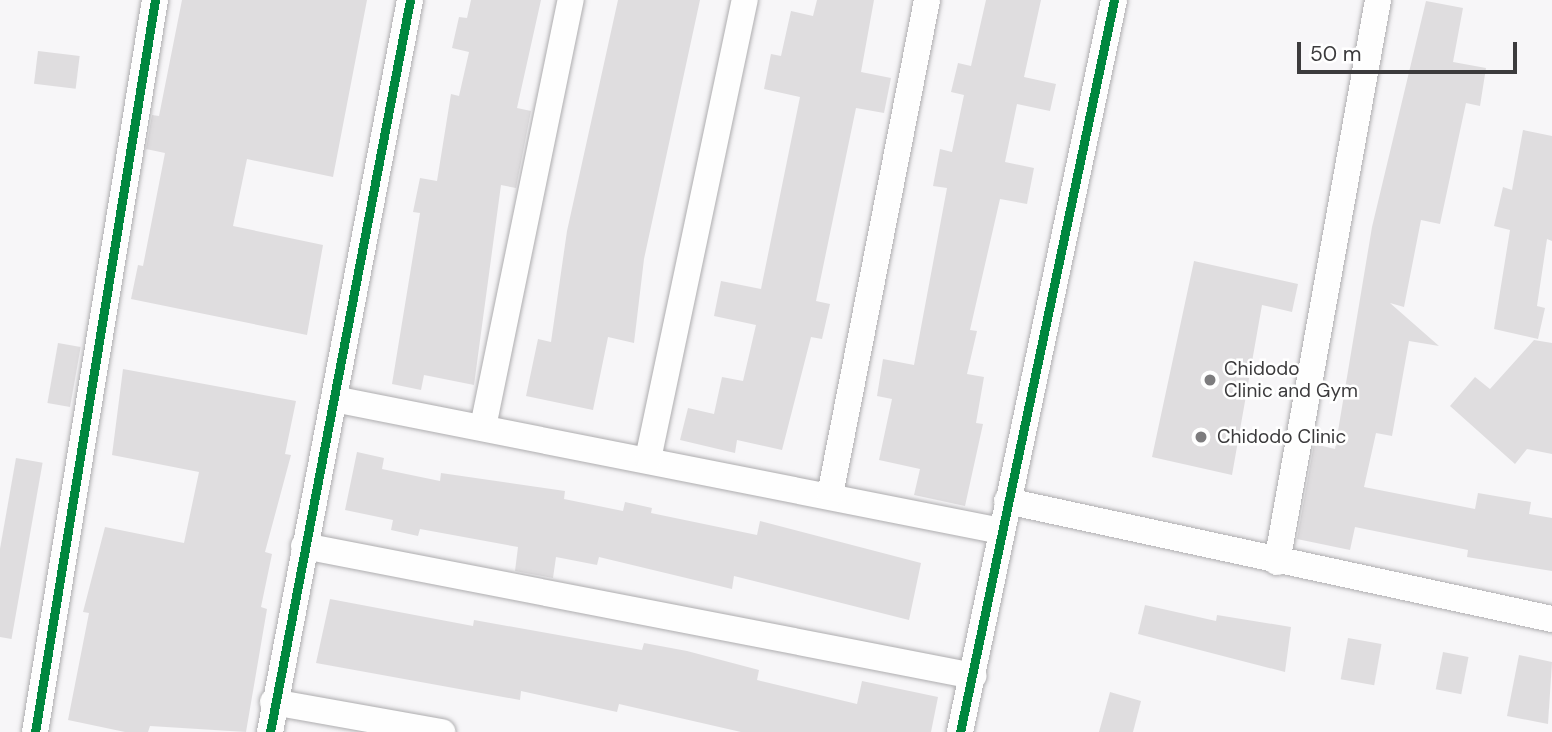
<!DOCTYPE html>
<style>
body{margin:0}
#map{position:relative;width:1552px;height:732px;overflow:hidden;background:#f7f6f8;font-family:"DM Sans",sans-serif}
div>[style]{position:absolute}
.building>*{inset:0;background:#dfdddf;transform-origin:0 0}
.roads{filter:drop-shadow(0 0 2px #aeadaf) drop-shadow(0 0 2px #aeadaf)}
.minor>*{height:26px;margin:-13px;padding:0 13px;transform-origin:13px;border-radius:13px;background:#fefefe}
.cycleway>*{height:9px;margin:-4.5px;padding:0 4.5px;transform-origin:4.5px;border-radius:4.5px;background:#00873e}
.dots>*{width:19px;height:19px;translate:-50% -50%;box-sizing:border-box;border:4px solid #fff;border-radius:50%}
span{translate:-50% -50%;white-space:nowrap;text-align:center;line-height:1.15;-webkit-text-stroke:5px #fff;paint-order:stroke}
.poi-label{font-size:19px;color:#3c3b3d}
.left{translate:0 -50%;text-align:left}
.scale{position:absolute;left:1297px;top:42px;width:220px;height:32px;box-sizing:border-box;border:4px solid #3c3b3d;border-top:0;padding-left:9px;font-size:21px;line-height:24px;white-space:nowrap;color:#3c3b3d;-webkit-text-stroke:5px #fff;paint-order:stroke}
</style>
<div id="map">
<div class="building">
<i style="clip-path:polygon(182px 0,367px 0,333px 177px,247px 159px,233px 226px,323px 245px,307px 335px,131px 299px,138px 265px,143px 266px,165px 153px,146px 149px,152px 115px,159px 116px)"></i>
<i style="clip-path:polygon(471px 0,541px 0,517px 108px,531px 111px,516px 188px,501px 185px,474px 385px,424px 375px,421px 390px,392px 384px,420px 213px,413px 212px,420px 178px,437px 181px,451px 94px,459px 96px,469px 52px,452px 48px,459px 17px,467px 18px)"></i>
<i style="clip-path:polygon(618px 0,700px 0,644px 259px,634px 343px,608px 337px,593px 410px,526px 396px,538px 339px,551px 342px,567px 231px)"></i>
<i style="clip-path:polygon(817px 0,874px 0,861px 72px,891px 78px,884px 113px,856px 108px,816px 301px,830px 304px,822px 339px,811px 337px,782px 450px,737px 440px,735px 453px,680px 440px,688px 408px,714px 414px,722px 377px,743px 381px,756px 325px,714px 316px,721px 281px,761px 289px,800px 97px,764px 89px,771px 54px,781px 56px,791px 11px,813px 16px)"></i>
<i style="clip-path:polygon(986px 0,1041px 0,1024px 77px,1056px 84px,1050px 111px,1017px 104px,1005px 162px,1034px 168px,1027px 204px,1000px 199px,970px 330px,977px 331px,967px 374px,984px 377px,976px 423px,983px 424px,965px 506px,914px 495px,920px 469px,879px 460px,892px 399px,877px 396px,883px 359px,914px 365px,947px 188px,933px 186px,940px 149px,952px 152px,964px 95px,951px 92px,958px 63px,971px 66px)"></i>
<i style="clip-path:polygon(1426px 1px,1463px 8px,1453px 62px,1486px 68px,1480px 106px,1466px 103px,1440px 224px,1421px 220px,1404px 307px,1390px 303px,1439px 346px,1409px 341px,1392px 436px,1376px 433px,1364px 487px,1475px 509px,1478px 493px,1531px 502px,1529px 514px,1552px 518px,1552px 571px,1467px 557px,1468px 550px,1355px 527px,1350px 550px,1297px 539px,1314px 444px,1335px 449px,1372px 227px)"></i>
<i style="left:38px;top:51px;width:42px;height:33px;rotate:7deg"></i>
<i style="clip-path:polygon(1523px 130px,1552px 136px,1552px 241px,1547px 239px,1537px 306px,1545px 308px,1538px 339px,1494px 329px,1510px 230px,1494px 226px,1503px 187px,1512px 190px)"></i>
<i style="clip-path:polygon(1194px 261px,1298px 284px,1292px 312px,1262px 305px,1232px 475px,1152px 457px)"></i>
<i style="clip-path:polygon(1534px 340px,1552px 343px,1552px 454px,1527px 449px,1515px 464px,1450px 406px,1475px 377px,1490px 389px)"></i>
<i style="left:58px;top:343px;width:23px;height:61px;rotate:10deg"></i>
<i style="clip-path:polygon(123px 369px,296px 401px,285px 454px,291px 455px,265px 552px,272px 554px,261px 607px,267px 609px,246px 732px,150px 726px,148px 732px,125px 732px,68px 720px,89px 613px,83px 612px,105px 527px,184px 543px,199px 472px,112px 455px)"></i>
<i style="clip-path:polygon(357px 452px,384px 458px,382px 469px,440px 481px,441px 473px,565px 491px,564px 499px,623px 511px,625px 502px,652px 508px,651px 513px,757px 535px,760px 521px,921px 563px,909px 620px,734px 576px,732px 589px,599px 557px,597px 565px,556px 557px,553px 578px,515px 571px,518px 547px,420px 529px,418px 536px,391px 530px,393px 520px,345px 510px)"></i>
<i style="left:16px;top:458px;width:27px;height:179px;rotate:10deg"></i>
<i style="clip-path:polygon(330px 599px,473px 626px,474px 620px,642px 650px,644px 643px,687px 651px,759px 670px,757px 680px,857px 704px,862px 681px,938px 697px,931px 732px,741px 732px,619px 704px,617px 712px,521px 691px,520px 700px,316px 663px)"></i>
<i style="clip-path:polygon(1145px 605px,1216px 621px,1217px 615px,1291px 627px,1285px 672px,1138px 634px)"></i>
<i style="left:1348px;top:638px;width:34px;height:42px;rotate:10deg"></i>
<i style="left:1443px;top:652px;width:26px;height:38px;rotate:11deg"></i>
<i style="clip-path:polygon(1519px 655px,1552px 662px,1548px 724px,1507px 716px)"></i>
<i style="clip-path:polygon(1110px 692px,1141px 701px,1133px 732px,1099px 732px)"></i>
</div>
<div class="roads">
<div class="minor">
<i style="left:334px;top:399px;width:680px;rotate:11.19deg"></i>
<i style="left:483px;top:427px;width:436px;rotate:-78.4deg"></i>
<i style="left:648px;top:459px;width:469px;rotate:-78.1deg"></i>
<i style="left:830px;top:495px;width:504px;rotate:-78.91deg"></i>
<i style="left:1007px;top:501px;width:558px;rotate:12.22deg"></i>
<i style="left:304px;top:546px;width:682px;rotate:10.98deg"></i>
<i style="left:1277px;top:562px;width:571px;rotate:-79.81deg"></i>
<i style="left:273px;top:702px;width:172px;rotate:10.1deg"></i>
<i style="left:35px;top:732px;width:742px;rotate:-80.69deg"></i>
<i style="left:270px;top:732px;width:745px;rotate:-79.17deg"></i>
<i style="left:960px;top:732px;width:748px;rotate:-78.12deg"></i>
</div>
</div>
<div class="cycleway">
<i style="left:35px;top:732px;width:742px;rotate:-80.69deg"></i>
<i style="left:270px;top:732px;width:745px;rotate:-79.17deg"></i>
<i style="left:960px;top:732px;width:748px;rotate:-78.12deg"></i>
</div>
<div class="dots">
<i style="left:1210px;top:380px;background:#7d7c7e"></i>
<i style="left:1201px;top:437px;background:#7d7c7e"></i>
</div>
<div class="poi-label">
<span class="left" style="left:1224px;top:380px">Chidodo<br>Clinic and Gym</span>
<span class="left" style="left:1217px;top:437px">Chidodo Clinic</span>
</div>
<div class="scale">50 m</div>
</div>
